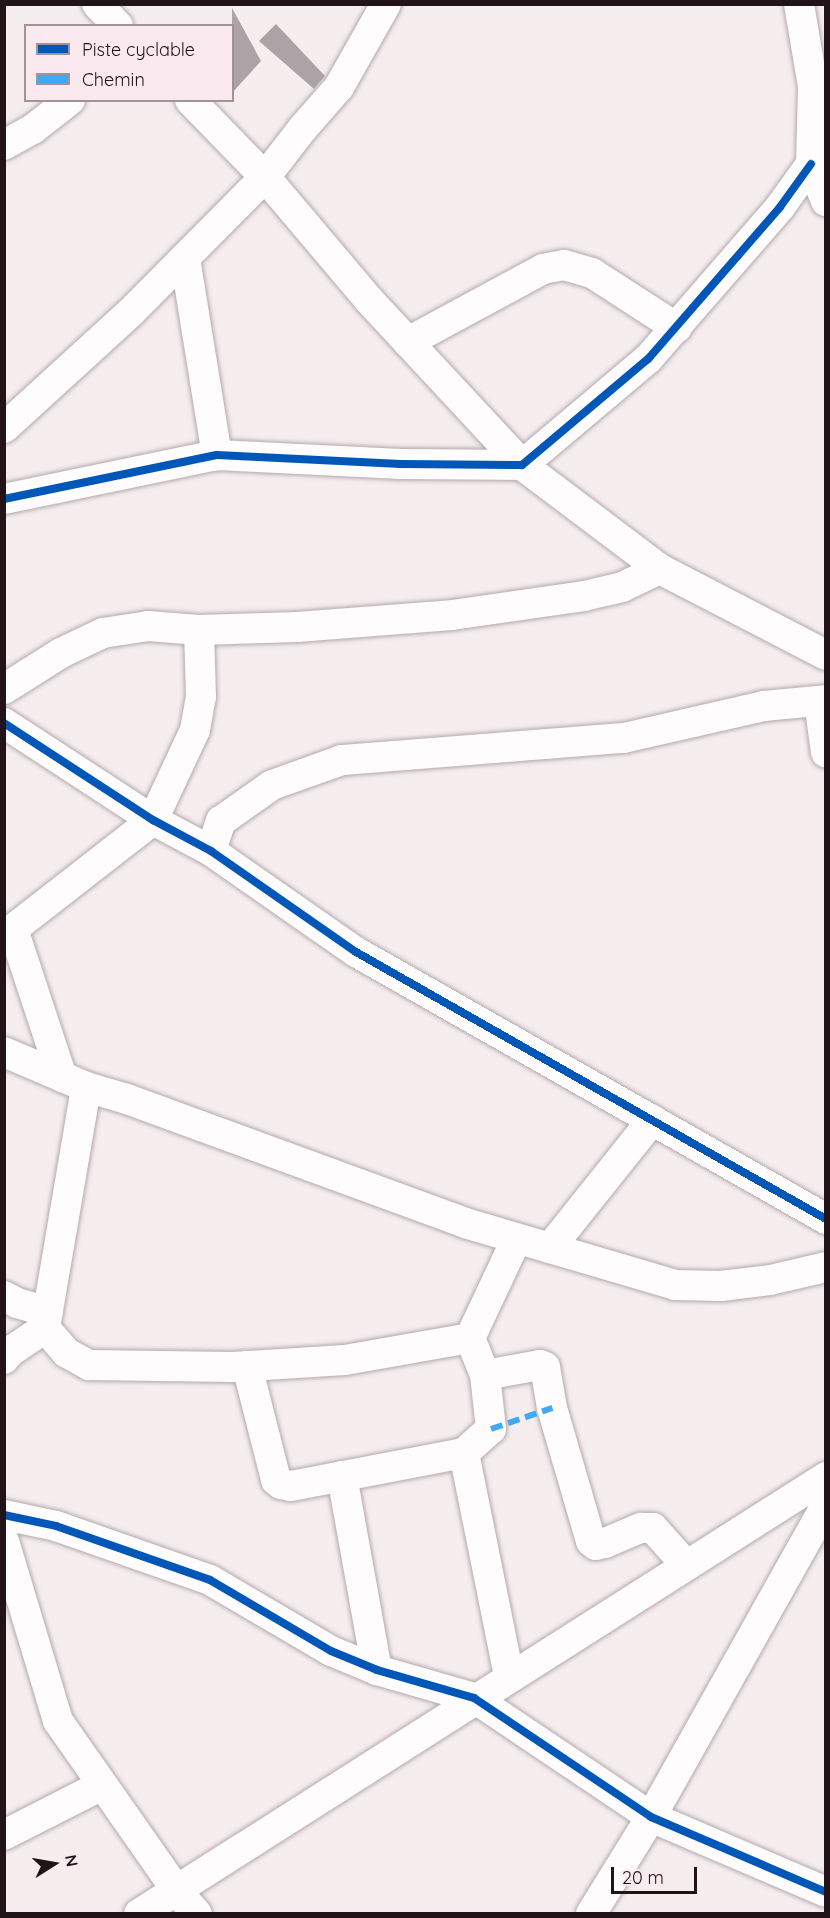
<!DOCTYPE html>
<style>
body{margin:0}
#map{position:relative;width:830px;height:1918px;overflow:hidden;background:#f6edef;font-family:Quicksand,sans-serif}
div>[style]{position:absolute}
.building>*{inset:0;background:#ada2a6}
.roads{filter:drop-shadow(0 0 2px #b3a9ac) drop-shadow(0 0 2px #b3a9ac)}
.street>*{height:30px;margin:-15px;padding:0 15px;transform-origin:15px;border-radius:15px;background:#fefcfd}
.quiet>*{height:6px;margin-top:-3px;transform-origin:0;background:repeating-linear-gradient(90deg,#3fa9f5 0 12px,transparent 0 18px)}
.cycleway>*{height:8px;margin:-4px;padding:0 4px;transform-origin:4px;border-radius:4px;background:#0057b8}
span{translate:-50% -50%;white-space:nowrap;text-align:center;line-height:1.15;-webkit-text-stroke:4.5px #fae9ee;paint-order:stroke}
.frame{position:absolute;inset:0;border:6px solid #211318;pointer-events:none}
.legend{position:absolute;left:24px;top:24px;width:210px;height:78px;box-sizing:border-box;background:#fae9ee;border:2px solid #a39398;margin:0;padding:8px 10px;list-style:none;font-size:18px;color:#211318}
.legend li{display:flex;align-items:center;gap:12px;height:30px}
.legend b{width:30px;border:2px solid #a39398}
.north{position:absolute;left:24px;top:1834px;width:60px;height:60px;-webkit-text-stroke:4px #fae9ee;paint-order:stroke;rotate:79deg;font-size:16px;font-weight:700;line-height:24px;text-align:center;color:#211318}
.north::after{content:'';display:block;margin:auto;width:21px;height:27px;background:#211318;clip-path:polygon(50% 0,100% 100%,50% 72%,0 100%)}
.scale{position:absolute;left:611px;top:1867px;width:86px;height:27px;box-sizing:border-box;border:3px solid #211318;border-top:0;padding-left:8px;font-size:18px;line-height:21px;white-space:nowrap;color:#211318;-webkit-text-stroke:4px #fae9ee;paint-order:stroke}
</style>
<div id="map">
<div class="building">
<i style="clip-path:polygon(232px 8px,261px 61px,232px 93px)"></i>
<i style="clip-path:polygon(276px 24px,325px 76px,314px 89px,259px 41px)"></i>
</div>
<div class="roads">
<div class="street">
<i style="left:97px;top:4px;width:30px;rotate:46deg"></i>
<i style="left:799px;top:4px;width:84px;rotate:80.4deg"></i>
<i style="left:813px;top:87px;width:77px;rotate:91.5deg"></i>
<i style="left:811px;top:164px;width:40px;rotate:68deg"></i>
<i style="left:190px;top:100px;width:107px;rotate:45.8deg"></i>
<i style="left:265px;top:177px;width:160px;rotate:49.8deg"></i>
<i style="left:368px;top:299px;width:226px;rotate:47.1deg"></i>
<i style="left:522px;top:465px;width:173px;rotate:37deg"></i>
<i style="left:660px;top:569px;width:187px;rotate:27.4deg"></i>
<i style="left:4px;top:145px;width:33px;rotate:-29deg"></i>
<i style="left:33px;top:129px;width:47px;rotate:-38.1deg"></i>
<i style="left:185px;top:258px;width:200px;rotate:80.8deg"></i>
<i style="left:408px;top:342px;width:153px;rotate:-28.4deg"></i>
<i style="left:543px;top:269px;width:21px;rotate:-11deg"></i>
<i style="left:564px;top:265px;width:29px;rotate:16deg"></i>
<i style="left:592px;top:273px;width:101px;rotate:32.9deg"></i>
<i style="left:4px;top:428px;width:172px;rotate:-42.4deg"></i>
<i style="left:131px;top:312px;width:190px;rotate:-45.2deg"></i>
<i style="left:265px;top:177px;width:62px;rotate:-52.2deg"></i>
<i style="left:303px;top:128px;width:55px;rotate:-48.7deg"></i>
<i style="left:339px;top:87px;width:95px;rotate:-60.5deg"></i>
<i style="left:4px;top:499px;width:217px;rotate:-11.7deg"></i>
<i style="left:217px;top:455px;width:184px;rotate:2.8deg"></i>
<i style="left:401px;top:464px;width:121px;rotate:0.5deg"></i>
<i style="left:522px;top:465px;width:165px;rotate:-40.1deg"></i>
<i style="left:648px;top:359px;width:201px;rotate:-49deg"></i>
<i style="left:780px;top:207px;width:53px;rotate:-54.2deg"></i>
<i style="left:4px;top:689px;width:67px;rotate:-32.3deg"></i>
<i style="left:61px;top:653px;width:47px;rotate:-25.5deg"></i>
<i style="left:103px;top:633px;width:46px;rotate:-8.8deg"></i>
<i style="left:148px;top:626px;width:51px;rotate:4.5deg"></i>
<i style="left:199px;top:630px;width:98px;rotate:-1.8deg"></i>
<i style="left:297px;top:627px;width:155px;rotate:-4.4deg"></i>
<i style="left:452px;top:615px;width:133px;rotate:-8.2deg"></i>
<i style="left:584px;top:596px;width:39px;rotate:-13deg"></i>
<i style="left:622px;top:587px;width:42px;rotate:-25.3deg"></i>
<i style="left:819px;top:701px;width:52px;rotate:82.3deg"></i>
<i style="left:4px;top:723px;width:178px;rotate:33.1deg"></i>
<i style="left:153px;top:820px;width:66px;rotate:28.1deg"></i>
<i style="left:211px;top:851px;width:177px;rotate:34.9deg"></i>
<i style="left:356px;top:952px;width:541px;rotate:29.6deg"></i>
<i style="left:211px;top:851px;width:32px;rotate:-72deg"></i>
<i style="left:221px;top:821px;width:62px;rotate:-35.2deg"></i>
<i style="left:272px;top:785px;width:74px;rotate:-19.7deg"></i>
<i style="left:342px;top:760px;width:283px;rotate:-4.5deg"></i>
<i style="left:624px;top:738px;width:144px;rotate:-12.9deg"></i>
<i style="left:764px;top:706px;width:62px;rotate:-5.5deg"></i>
<i style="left:13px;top:929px;width:156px;rotate:71.7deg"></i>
<i style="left:4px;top:936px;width:189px;rotate:-37.9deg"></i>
<i style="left:153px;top:820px;width:99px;rotate:-65deg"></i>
<i style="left:195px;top:730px;width:34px;rotate:-80deg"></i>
<i style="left:201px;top:697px;width:67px;rotate:-91.7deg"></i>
<i style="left:4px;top:1052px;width:89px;rotate:23.1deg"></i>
<i style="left:86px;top:1087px;width:43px;rotate:16.3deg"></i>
<i style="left:127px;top:1099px;width:360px;rotate:20.1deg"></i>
<i style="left:465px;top:1223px;width:219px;rotate:16.4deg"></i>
<i style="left:675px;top:1285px;width:46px;rotate:1.2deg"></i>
<i style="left:721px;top:1286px;width:49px;rotate:-7deg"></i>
<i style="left:770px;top:1280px;width:57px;rotate:-13.1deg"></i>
<i style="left:550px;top:1248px;width:164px;rotate:-51.4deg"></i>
<i style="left:4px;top:1296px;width:15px;rotate:28deg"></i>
<i style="left:17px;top:1303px;width:32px;rotate:16deg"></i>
<i style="left:45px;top:1328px;width:33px;rotate:49deg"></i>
<i style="left:67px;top:1353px;width:25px;rotate:29deg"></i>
<i style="left:89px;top:1365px;width:144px;rotate:0.8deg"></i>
<i style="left:233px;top:1367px;width:112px;rotate:-3.6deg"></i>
<i style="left:345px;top:1360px;width:127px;rotate:-10deg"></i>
<i style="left:4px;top:1359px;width:11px;rotate:-49deg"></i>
<i style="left:11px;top:1351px;width:41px;rotate:-34.1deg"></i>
<i style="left:45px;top:1328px;width:244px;rotate:-80.3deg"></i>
<i style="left:247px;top:1366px;width:118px;rotate:75.7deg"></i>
<i style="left:276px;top:1480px;width:6px;rotate:39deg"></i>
<i style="left:281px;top:1484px;width:10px;rotate:11deg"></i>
<i style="left:291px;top:1486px;width:176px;rotate:-10.8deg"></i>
<i style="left:464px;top:1453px;width:36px;rotate:-42deg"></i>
<i style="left:491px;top:1429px;width:54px;rotate:-96.3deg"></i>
<i style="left:485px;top:1375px;width:40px;rotate:-112deg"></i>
<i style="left:470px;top:1338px;width:110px;rotate:-64.8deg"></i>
<i style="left:485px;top:1375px;width:56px;rotate:-10.3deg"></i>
<i style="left:540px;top:1365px;width:5px;rotate:22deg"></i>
<i style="left:545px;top:1367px;width:42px;rotate:80.3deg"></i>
<i style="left:552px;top:1408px;width:139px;rotate:73.7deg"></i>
<i style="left:591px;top:1541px;width:6px;rotate:39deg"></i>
<i style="left:596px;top:1545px;width:9px;rotate:-13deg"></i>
<i style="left:605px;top:1543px;width:39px;rotate:-23deg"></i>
<i style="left:641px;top:1528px;width:12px"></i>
<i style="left:653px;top:1528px;width:50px;rotate:48.3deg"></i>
<i style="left:464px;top:1453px;width:227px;rotate:78.6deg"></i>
<i style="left:342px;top:1476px;width:197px;rotate:79.8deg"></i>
<i style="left:4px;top:1515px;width:53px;rotate:11.9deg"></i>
<i style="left:56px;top:1526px;width:163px;rotate:19.3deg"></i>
<i style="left:210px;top:1580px;width:140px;rotate:30.4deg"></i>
<i style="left:331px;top:1651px;width:50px;rotate:22.4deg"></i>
<i style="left:377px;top:1670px;width:101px;rotate:16.1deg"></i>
<i style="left:474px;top:1698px;width:213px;rotate:33.9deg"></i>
<i style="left:651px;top:1817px;width:190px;rotate:23.2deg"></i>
<i style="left:4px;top:1541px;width:188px;rotate:73.3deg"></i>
<i style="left:58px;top:1721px;width:208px;rotate:55deg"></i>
<i style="left:177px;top:1891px;width:30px;rotate:49deg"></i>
<i style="left:4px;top:1835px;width:110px;rotate:-27deg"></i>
<i style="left:139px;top:1914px;width:814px;rotate:-32.46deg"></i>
<i style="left:591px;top:1914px;width:114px;rotate:-58.3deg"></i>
<i style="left:651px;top:1817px;width:358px;rotate:-60.7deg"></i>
</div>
</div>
<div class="quiet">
<i style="left:491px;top:1429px;width:65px;rotate:-19deg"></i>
</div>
<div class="cycleway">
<i style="left:4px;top:499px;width:217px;rotate:-11.7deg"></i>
<i style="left:217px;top:455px;width:184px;rotate:2.8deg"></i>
<i style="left:401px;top:464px;width:121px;rotate:0.5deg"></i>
<i style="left:522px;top:465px;width:165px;rotate:-40.1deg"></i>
<i style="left:648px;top:359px;width:201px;rotate:-49deg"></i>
<i style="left:780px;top:207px;width:53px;rotate:-54.2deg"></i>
<i style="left:4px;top:723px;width:178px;rotate:33.1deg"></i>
<i style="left:153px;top:820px;width:66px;rotate:28.1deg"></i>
<i style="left:211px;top:851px;width:177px;rotate:34.9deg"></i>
<i style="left:356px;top:952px;width:541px;rotate:29.6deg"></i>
<i style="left:4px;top:1515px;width:53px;rotate:11.9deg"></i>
<i style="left:56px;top:1526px;width:163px;rotate:19.3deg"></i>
<i style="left:210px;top:1580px;width:140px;rotate:30.4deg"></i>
<i style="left:331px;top:1651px;width:50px;rotate:22.4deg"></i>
<i style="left:377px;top:1670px;width:101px;rotate:16.1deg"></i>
<i style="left:474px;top:1698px;width:213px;rotate:33.9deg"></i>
<i style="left:651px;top:1817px;width:190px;rotate:23.2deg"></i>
</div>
<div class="frame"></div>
<ul class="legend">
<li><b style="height:8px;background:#0057b8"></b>Piste cyclable</li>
<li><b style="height:8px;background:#3fa9f5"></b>Chemin</li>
</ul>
<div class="north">N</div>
<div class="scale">20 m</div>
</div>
